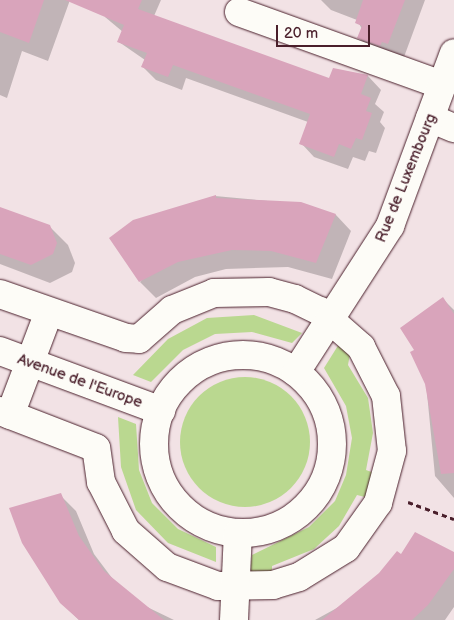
<!DOCTYPE html>
<style>
body{margin:0}
#map{position:relative;width:454px;height:620px;overflow:hidden;background:#f2e2e5;font-family:"Balsamiq Sans",sans-serif}
div>[style]{position:absolute}
.green>*{inset:0;background:#bad890}
.round{border-radius:50%}
.shadow>*{inset:0;background:#0003}
.building>*{inset:0;background:#d9a4bb}
.path>*{height:3px;margin-top:-1.5px;transform-origin:0;background:repeating-linear-gradient(90deg,#4a1f2b 0 5px,transparent 0 9px)}
.roads{filter:drop-shadow(0 0 1px #4a1f2b) drop-shadow(0 0 1px #4a1f2b)}
.minor>*{height:28px;margin:-14px;padding:0 14px;transform-origin:14px;border-radius:14px;background:#fdfcf7}
.minor>.ring{margin:-14px;padding:0;box-sizing:content-box;background:none;border:28px solid #fdfcf7;border-radius:50%}
span{translate:-50% -50%;white-space:nowrap;text-align:center;line-height:1.15;-webkit-text-stroke:4px #fdfcf7;paint-order:stroke}
.street-label{font-size:15px;color:#4a1f2b}
.scale{position:absolute;left:276px;top:25px;width:94px;height:22px;box-sizing:border-box;border:2px solid #4a1f2b;border-top:0;padding-left:6px;font-size:15px;line-height:18px;white-space:nowrap;color:#4a1f2b;-webkit-text-stroke:4px #fdfcf7;paint-order:stroke}
</style>
<div id="map">
<div class="green">
<i style="clip-path:polygon(254px 315px,302px 333px,292px 343px,252px 332px,215px 334px,183px 350px,151px 382px,133px 375px,168px 339px,207px 318px)"></i>
<i style="clip-path:polygon(339px 344px,350px 354px,348px 365px,368px 398px,373px 433px,366px 470px,377px 474px,369px 498px,357px 495px,339px 526px,314px 549px,272px 566px,272px 573px,250px 572px,252px 555px,309px 527px,335px 501px,346px 475px,352px 438px,346px 406px,324px 368px)"></i>
<i class="round" style="left:180px;top:377px;width:130px;height:130px"></i>
<i style="clip-path:polygon(118px 417px,136px 424px,139px 470px,152px 503px,178px 529px,216px 547px,216px 562px,168px 543px,136px 510px,121px 467px)"></i>
</div>
<div class="shadow">
<i style="clip-path:polygon(0 0,70px 0,48px 61px,22px 51px,7px 98px,0 95px)"></i>
<i style="clip-path:polygon(101px 0,161px 0,154px 16px,330px 80px,334px 69px,368px 76px,381px 90px,375px 104px,384px 112px,380px 122px,385px 128px,376px 153px,369px 151px,365px 161px,353px 157px,348px 169px,314px 157px,301px 143px,308px 122px,186px 78px,182px 90px,156px 80px,143px 67px,145px 60px,119px 42px,123px 32px,105px 17px)"></i>
<i style="clip-path:polygon(321px 0,425px 0,404px 57px,372px 51px,359px 38px,362px 29px,357px 20px,331px 10px)"></i>
<i style="clip-path:polygon(215px 196px,301px 204px,336px 215px,351px 231px,332px 279px,288px 267px,226px 269px,195px 277px,156px 298px,140px 282px)"></i>
<i style="clip-path:polygon(0 208px,49px 226px,68px 245px,75px 263px,72px 272px,50px 283px,0 264px)"></i>
<i style="clip-path:polygon(443px 299px,454px 310px,454px 498px,435px 476px,426px 383px,416px 350px)"></i>
<i style="clip-path:polygon(60px 495px,76px 511px,94px 554px,115px 582px,143px 605px,174px 620px,79px 620px,61px 602px)"></i>
<i style="clip-path:polygon(454px 554px,454px 607px,445px 620px,315px 620px,346px 603px,401px 556px)"></i>
</div>
<div class="building">
<i style="clip-path:polygon(0 0,44px 0,29px 43px,0 32px)"></i>
<i style="clip-path:polygon(65px 0,142px 0,138px 9px,329px 78px,333px 68px,368px 75px,361px 94px,371px 98px,366px 111px,372px 113px,362px 140px,356px 138px,351px 149px,339px 144px,334px 157px,299px 144px,310px 114px,173px 65px,168px 77px,141px 67px,147px 53px,117px 42px,124px 25px)"></i>
<i style="clip-path:polygon(363px 0,405px 0,388px 44px,382px 42px,380px 46px,357px 38px,362px 26px,355px 23px)"></i>
<i style="clip-path:polygon(216px 195px,216px 198px,301px 202px,336px 214px,316px 263px,271px 251px,232px 250px,178px 262px,139px 282px,109px 238px,133px 220px)"></i>
<i style="clip-path:polygon(0 207px,50px 225px,57px 243px,53px 254px,31px 265px,0 254px)"></i>
<i style="clip-path:polygon(443px 297px,454px 314px,454px 473px,441px 474px,425px 384px,410px 352px,414px 350px,400px 328px)"></i>
<i style="clip-path:polygon(61px 493px,79px 536px,104px 571px,164px 620px,79px 620px,60px 603px,22px 543px,9px 508px)"></i>
<i style="clip-path:polygon(415px 532px,454px 552px,454px 569px,428px 605px,412px 620px,322px 620px,379px 573px,397px 551px,401px 554px)"></i>
</div>
<div class="path">
<i style="left:408px;top:502px;width:49px;rotate:20.3deg"></i>
</div>
<div class="roads">
<div class="minor">
<i style="left:239px;top:12px;width:216px;rotate:19.8deg"></i>
<i style="left:430px;top:118px;width:26px;rotate:23deg"></i>
<i style="left:0;top:294px;width:133px;rotate:19.2deg"></i>
<i style="left:126px;top:338px;width:13px;rotate:4deg"></i>
<i style="left:139px;top:339px;width:44px;rotate:-41.3deg"></i>
<i style="left:172px;top:310px;width:45px;rotate:-22deg"></i>
<i style="left:214px;top:293px;width:55px;rotate:-1deg"></i>
<i style="left:269px;top:292px;width:27px;rotate:15deg"></i>
<i style="left:295px;top:299px;width:28px;rotate:26deg"></i>
<i style="left:320px;top:311px;width:55px;rotate:41.3deg"></i>
<i style="left:361px;top:347px;width:55px;rotate:63deg"></i>
<i style="left:386px;top:396px;width:55px;rotate:83.8deg"></i>
<i style="left:392px;top:451px;width:54px;rotate:105.1deg"></i>
<i style="left:378px;top:503px;width:55px;rotate:125.4deg"></i>
<i style="left:346px;top:548px;width:55px;rotate:148.3deg"></i>
<i style="left:299px;top:577px;width:27px;rotate:163deg"></i>
<i style="left:273px;top:585px;width:55px;rotate:179deg"></i>
<i style="left:218px;top:586px;width:54px;rotate:-159.6deg"></i>
<i style="left:167px;top:567px;width:55px;rotate:-138.7deg"></i>
<i style="left:126px;top:531px;width:55px;rotate:-117deg"></i>
<i style="left:101px;top:482px;width:34px;rotate:-98deg"></i>
<i style="left:96px;top:448px;width:103px;rotate:-158.9deg"></i>
<i style="left:0;top:351px;width:172px;rotate:20.4deg"></i>
<i class="ring" style="left:154px;top:355px;width:150px;height:150px"></i>
<i style="left:296px;top:372px;width:174px;rotate:-57.2deg"></i>
<i style="left:390px;top:226px;width:184px;rotate:-69.7deg"></i>
<i style="left:10px;top:415px;width:110px;rotate:-69.3deg"></i>
<i style="left:234px;top:620px;width:87px;rotate:-87.4deg"></i>
</div>
</div>
<div class="street-label">
<span style="left:406px;top:178px;rotate:-68deg">Rue de Luxembourg</span>
<span style="left:80px;top:381px;rotate:20deg">Avenue de l'Europe</span>
</div>
<div class="scale">20 m</div>
</div>
